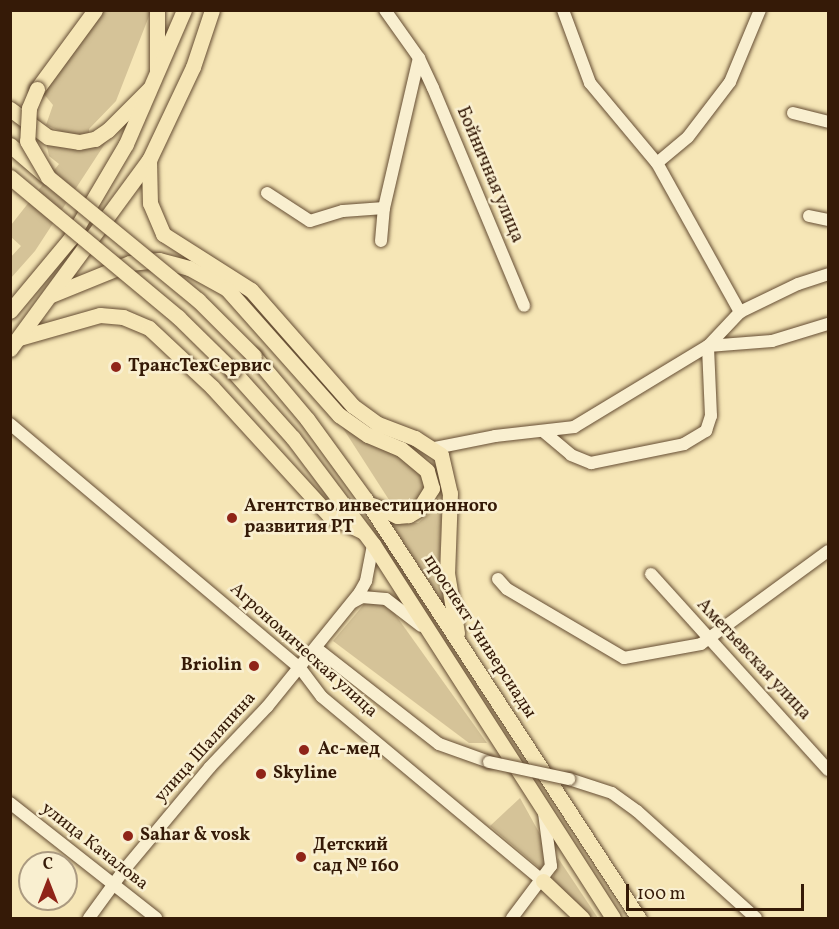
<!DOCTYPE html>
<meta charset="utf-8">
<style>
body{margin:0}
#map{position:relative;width:839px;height:929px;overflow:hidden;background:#f6e6b6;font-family:Vollkorn,serif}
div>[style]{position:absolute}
.green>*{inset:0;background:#d5c398}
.roads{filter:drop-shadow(0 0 2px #654d33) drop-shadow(0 0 2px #654d33)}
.minor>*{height:12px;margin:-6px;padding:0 6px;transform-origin:6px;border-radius:6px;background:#f9efd0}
.major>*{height:15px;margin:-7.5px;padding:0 7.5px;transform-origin:7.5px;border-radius:7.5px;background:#f6e6b6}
.bridges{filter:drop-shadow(0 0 2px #654d33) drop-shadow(0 0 2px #654d33)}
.minor-bridge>*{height:12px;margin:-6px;padding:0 6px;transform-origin:6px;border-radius:6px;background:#f9efd0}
.major-bridge>*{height:15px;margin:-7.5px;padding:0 7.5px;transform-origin:7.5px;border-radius:7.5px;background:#f6e6b6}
.dots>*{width:16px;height:16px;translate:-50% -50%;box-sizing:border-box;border:3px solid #f9efd0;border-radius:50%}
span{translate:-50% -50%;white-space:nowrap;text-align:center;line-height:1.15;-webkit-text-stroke:5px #f9efd0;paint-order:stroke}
.street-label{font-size:18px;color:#351a07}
.poi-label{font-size:18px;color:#351a07;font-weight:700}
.left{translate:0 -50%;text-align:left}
.right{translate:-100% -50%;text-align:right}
.frame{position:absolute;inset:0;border:12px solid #351a07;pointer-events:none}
.north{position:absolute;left:18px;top:851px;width:60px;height:60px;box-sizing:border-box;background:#f9efd0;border:2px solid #ab9a80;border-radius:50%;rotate:0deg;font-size:16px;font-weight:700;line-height:24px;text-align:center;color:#351a07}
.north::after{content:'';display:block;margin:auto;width:21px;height:27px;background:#8f2418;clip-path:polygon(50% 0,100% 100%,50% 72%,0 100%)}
.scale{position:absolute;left:626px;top:884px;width:178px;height:27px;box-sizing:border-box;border:3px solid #351a07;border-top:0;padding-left:8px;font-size:18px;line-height:21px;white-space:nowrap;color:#351a07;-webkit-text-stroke:4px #f9efd0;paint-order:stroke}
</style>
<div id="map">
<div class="green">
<i style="clip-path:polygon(101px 11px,151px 11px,116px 101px,89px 129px,89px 135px,76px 138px,46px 125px,53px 105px,43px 93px)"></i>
<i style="clip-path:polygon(110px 136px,35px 251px,11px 278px,10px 258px,21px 246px,11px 237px,11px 225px,59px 164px,49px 156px,45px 138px)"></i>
<i style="clip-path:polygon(337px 419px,413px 462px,423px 473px,424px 497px,408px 510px,399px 510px,391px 503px)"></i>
<i style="clip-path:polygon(443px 481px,439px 572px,445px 610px,389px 520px,418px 523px,430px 513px)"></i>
<i style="clip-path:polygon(365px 603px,387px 603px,487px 743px,469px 743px,333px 641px)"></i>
<i style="clip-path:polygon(520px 798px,546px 845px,543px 871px,490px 826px)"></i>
<i style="clip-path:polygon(558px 858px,598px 918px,592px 918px,552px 882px)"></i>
</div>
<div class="roads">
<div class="minor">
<i style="left:385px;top:10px;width:59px;rotate:54.7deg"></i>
<i style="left:419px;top:58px;width:33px;rotate:65deg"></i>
<i style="left:433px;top:88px;width:236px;rotate:67.3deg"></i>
<i style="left:563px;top:10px;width:78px;rotate:69.7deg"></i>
<i style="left:590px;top:83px;width:104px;rotate:50.1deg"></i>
<i style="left:657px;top:163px;width:171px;rotate:60.9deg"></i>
<i style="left:793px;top:113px;width:36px;rotate:14deg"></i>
<i style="left:657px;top:163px;width:40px;rotate:-40deg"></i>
<i style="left:688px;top:137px;width:69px;rotate:-52.6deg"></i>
<i style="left:730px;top:82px;width:78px;rotate:-67.4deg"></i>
<i style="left:267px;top:193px;width:51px;rotate:33.1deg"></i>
<i style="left:310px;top:221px;width:34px;rotate:-17deg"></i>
<i style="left:343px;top:211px;width:41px;rotate:-4.2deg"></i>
<i style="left:809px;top:216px;width:19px;rotate:12deg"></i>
<i style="left:381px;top:241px;width:33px;rotate:-85deg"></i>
<i style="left:384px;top:208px;width:154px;rotate:-76.9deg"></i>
<i style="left:10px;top:424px;width:379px;rotate:40.1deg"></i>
<i style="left:300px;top:668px;width:36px;rotate:53deg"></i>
<i style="left:322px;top:697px;width:288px;rotate:39.8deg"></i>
<i style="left:544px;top:432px;width:35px;rotate:40deg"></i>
<i style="left:571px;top:455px;width:22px;rotate:22deg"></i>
<i style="left:591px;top:463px;width:95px;rotate:-11.5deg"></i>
<i style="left:684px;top:444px;width:26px;rotate:-31deg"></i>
<i style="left:706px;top:431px;width:16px;rotate:-72deg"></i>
<i style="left:711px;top:416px;width:70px;rotate:-92.5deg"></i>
<i style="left:708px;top:346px;width:64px;rotate:-4.5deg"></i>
<i style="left:772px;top:341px;width:59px;rotate:-16.9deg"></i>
<i style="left:435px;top:448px;width:61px;rotate:-11.3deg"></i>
<i style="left:495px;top:436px;width:80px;rotate:-6.5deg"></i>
<i style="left:574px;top:427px;width:157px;rotate:-31.2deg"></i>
<i style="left:708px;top:346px;width:47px;rotate:-46.7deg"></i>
<i style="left:740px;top:312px;width:64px;rotate:-25.8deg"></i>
<i style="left:798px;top:284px;width:32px;rotate:-18deg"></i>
<i style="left:651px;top:574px;width:264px;rotate:47.9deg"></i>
<i style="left:498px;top:579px;width:13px;rotate:48deg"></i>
<i style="left:507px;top:589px;width:136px;rotate:30.5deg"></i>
<i style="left:624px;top:658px;width:78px;rotate:-10.3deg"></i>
<i style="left:701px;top:644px;width:157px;rotate:-36.2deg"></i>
<i style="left:353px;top:602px;width:10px;rotate:-29deg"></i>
<i style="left:362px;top:597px;width:24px;rotate:5deg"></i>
<i style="left:386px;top:599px;width:44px;rotate:37.6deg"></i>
<i style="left:316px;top:648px;width:156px;rotate:38deg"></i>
<i style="left:439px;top:744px;width:53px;rotate:19.8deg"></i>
<i style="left:569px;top:779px;width:45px;rotate:18deg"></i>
<i style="left:612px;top:793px;width:31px;rotate:36deg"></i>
<i style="left:637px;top:811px;width:160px;rotate:42deg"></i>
<i style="left:10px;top:803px;width:186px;rotate:38.2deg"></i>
<i style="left:89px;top:918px;width:59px;rotate:-53.9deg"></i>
<i style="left:124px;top:870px;width:134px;rotate:-50.1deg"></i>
<i style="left:210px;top:767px;width:83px;rotate:-46.5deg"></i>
<i style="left:267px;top:707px;width:148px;rotate:-51deg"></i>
<i style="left:360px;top:592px;width:13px;rotate:-61deg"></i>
<i style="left:366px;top:581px;width:38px;rotate:-79deg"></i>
<i style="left:512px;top:918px;width:65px;rotate:-53.1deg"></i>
<i style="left:551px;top:866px;width:53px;rotate:-97.5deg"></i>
</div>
<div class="major">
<i style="left:157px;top:10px;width:61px;rotate:90deg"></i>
<i style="left:37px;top:89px;width:98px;rotate:-53.7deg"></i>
<i style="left:10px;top:109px;width:47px;rotate:36.4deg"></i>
<i style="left:48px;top:137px;width:31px;rotate:9deg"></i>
<i style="left:79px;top:142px;width:16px;rotate:-11deg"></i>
<i style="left:95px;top:139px;width:16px;rotate:-35deg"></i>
<i style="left:108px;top:130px;width:58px;rotate:-45deg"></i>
<i style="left:10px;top:145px;width:46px;rotate:40.6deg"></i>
<i style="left:149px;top:160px;width:43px;rotate:88.7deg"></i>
<i style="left:150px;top:203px;width:34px;rotate:67deg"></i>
<i style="left:163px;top:234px;width:104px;rotate:32.5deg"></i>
<i style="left:251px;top:290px;width:154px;rotate:48.7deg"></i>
<i style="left:353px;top:406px;width:31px;rotate:36deg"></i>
<i style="left:378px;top:424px;width:40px;rotate:21deg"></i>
<i style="left:415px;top:438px;width:31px;rotate:33deg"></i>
<i style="left:441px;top:455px;width:39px;rotate:77deg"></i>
<i style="left:450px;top:493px;width:80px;rotate:92.1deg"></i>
<i style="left:447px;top:573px;width:61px;rotate:80.5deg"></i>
<i style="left:51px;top:295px;width:85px;rotate:-22.1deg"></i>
<i style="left:130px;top:263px;width:29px;rotate:-6deg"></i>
<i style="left:159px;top:260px;width:31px;rotate:15deg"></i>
<i style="left:189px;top:268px;width:43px;rotate:28.9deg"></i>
<i style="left:227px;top:289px;width:169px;rotate:48.4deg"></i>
<i style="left:339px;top:415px;width:35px;rotate:35deg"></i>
<i style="left:368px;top:435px;width:36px;rotate:23deg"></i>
<i style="left:401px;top:449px;width:34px;rotate:40deg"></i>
<i style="left:427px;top:471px;width:18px;rotate:74deg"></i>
<i style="left:432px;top:488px;width:25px;rotate:122deg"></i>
<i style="left:419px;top:509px;width:12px;rotate:149deg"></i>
<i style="left:409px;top:515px;width:12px;rotate:175deg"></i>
<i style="left:397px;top:516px;width:27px;rotate:-156deg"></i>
<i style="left:10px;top:311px;width:94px;rotate:-50.2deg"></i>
<i style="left:70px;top:239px;width:110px;rotate:-59.5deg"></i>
<i style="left:126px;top:144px;width:146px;rotate:-66.6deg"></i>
<i style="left:19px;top:338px;width:84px;rotate:-15.9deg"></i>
<i style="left:100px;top:315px;width:23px;rotate:5deg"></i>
<i style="left:123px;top:317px;width:28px;rotate:23deg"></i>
<i style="left:149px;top:328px;width:86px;rotate:43.1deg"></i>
<i style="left:212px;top:387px;width:173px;rotate:47.6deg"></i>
<i style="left:329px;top:515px;width:37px;rotate:26deg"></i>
<i style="left:10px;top:349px;width:235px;rotate:-53.7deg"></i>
<i style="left:149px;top:160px;width:103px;rotate:-64.7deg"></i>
<i style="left:193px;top:67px;width:60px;rotate:-71.6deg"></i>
<i style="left:254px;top:356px;width:82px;rotate:49.9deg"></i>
<i style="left:307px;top:419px;width:100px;rotate:53.9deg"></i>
<i style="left:366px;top:500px;width:499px;rotate:56.9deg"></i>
<i style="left:233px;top:371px;width:90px;rotate:48.2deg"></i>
<i style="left:293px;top:438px;width:133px;rotate:53deg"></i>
<i style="left:373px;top:544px;width:444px;rotate:57.3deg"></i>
<i style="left:543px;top:881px;width:54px;rotate:43.5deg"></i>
</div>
</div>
<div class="bridges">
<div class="minor-bridge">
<i style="left:489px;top:762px;width:82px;rotate:12deg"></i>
</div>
<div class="major-bridge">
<i style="left:37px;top:89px;width:21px;rotate:113deg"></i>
<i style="left:29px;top:108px;width:33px;rotate:93deg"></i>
<i style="left:27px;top:141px;width:42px;rotate:59.7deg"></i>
<i style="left:48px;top:177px;width:194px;rotate:39.4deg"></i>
<i style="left:198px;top:300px;width:79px;rotate:45deg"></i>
<i style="left:10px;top:177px;width:219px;rotate:39.8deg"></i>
<i style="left:178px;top:317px;width:77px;rotate:44.5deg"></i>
</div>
</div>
<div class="dots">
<i style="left:116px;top:367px;background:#8f2418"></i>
<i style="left:232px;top:518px;background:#8f2418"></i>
<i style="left:254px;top:666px;background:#8f2418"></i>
<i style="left:304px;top:750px;background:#8f2418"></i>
<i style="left:261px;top:774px;background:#8f2418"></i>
<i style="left:128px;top:836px;background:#8f2418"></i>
<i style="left:301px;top:857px;background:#8f2418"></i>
</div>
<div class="street-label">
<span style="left:489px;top:175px;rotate:67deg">Бойничная улица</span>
<span style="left:479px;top:637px;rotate:57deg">проспект Универсиады</span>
<span style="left:303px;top:651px;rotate:42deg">Агрономическая улица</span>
<span style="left:753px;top:660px;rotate:47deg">Аметьевская улица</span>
<span style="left:206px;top:748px;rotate:-48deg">улица Шаляпина</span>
<span style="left:94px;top:847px;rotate:38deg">улица Качалова</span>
</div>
<div class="poi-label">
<span class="left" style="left:128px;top:367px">ТрансТехСервис</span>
<span class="left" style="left:244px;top:518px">Агентство инвестиционного<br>развития РТ</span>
<span class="right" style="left:242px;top:666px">Briolin</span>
<span class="left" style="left:318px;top:750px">Ас-мед</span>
<span class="left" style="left:273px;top:774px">Skyline</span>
<span class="left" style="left:140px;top:836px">Sahar &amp; vosk</span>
<span class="left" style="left:313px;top:857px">Детский<br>сад № 160</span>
</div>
<div class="frame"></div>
<div class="north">С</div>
<div class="scale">100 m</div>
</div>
